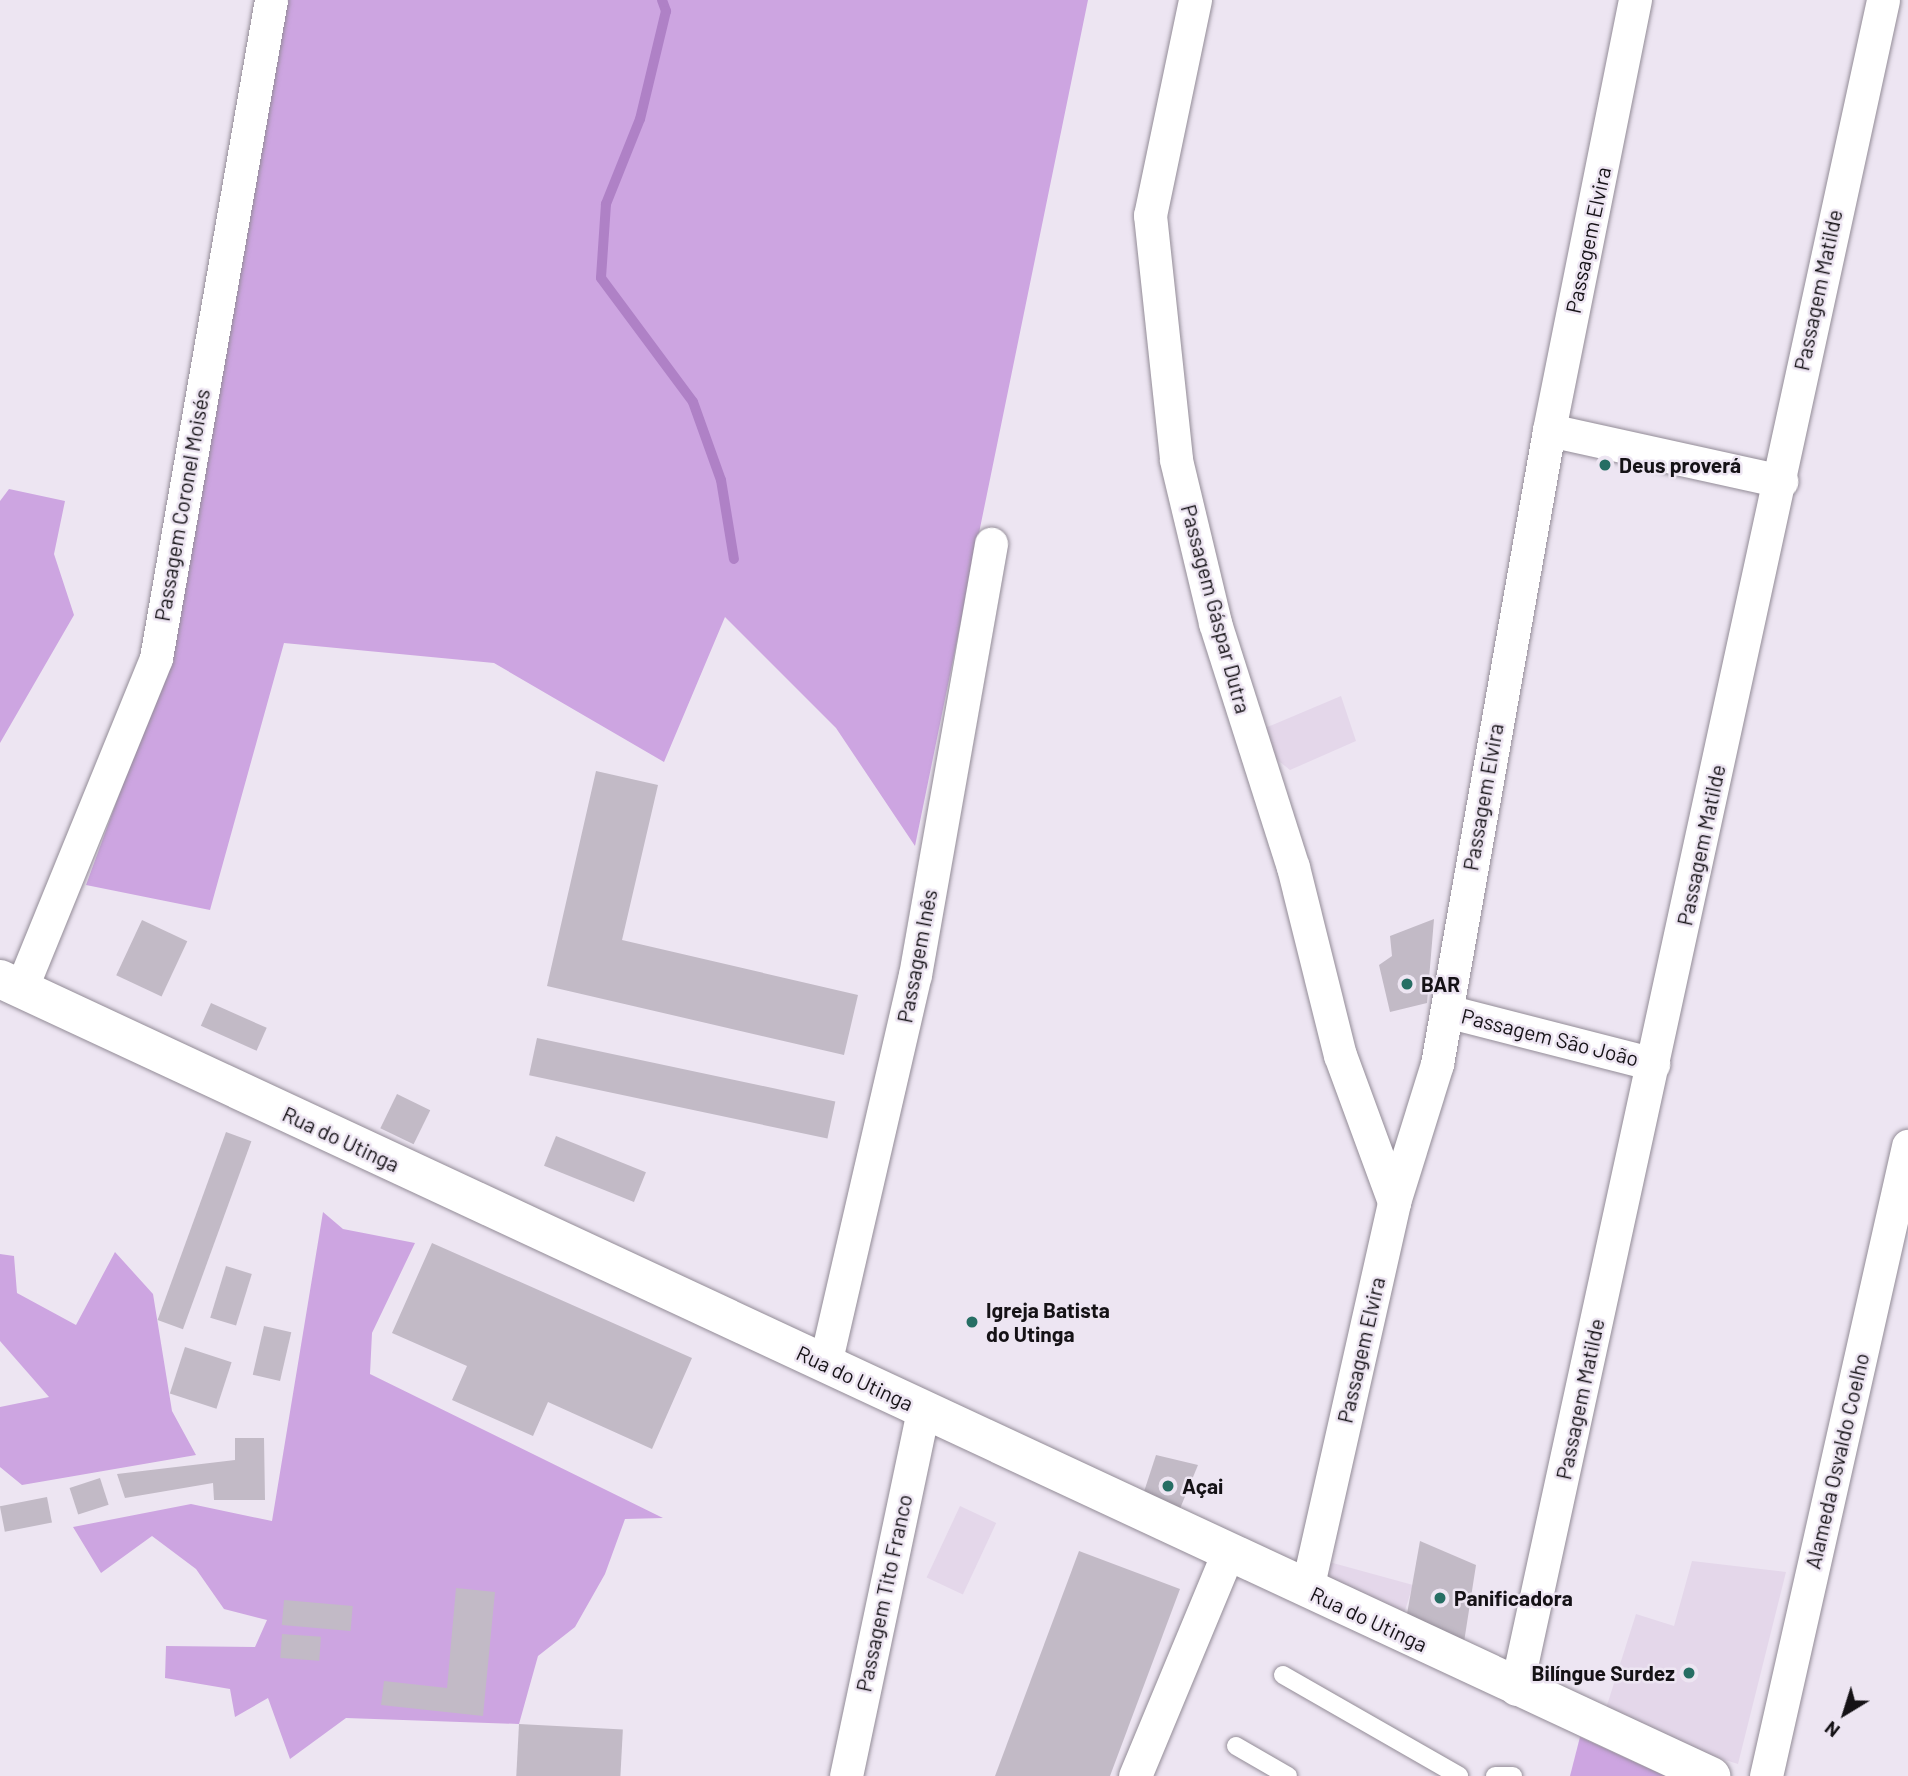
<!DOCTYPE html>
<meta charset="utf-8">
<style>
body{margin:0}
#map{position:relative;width:1908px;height:1776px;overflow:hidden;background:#ede5f2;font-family:Barlow,sans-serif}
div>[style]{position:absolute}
.built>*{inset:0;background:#e4d7ea;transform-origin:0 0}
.green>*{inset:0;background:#cda5e1}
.stream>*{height:10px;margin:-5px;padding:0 5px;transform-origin:5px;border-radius:5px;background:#af81c6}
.building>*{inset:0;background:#c2bac6;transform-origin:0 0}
.roads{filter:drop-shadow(0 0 2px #938c97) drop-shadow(0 0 2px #938c97)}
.lane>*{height:18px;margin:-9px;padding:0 9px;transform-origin:9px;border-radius:9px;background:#fff}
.street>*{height:33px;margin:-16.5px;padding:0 16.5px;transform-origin:16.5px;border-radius:16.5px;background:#fff}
.secondary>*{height:38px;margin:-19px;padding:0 19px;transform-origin:19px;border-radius:19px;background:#fff}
.dots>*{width:19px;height:19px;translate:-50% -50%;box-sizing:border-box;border:4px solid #ede5f2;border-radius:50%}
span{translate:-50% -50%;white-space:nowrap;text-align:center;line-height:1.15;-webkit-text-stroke:5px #ede5f2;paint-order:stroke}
.street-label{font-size:21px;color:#151216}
.poi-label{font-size:21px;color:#151216;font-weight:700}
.left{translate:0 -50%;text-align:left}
.right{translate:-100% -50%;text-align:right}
.north{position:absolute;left:1810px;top:1678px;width:70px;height:70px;-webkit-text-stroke:5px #ede5f2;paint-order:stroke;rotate:218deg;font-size:19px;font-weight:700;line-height:28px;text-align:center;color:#151216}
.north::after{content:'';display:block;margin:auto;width:24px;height:32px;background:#151216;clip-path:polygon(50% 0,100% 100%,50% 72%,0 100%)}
</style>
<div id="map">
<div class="built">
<i style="clip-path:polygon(1341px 696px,1356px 741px,1290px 770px,1275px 758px,1265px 728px)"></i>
<i style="left:960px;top:1506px;width:40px;height:79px;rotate:25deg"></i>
<i style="clip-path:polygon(1322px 1560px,1413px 1585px,1400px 1626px,1322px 1596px)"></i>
<i style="clip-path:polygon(1692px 1561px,1786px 1572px,1738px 1764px,1602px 1721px,1636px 1614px,1674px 1626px)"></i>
</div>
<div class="green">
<i style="clip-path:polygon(284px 0,1088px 0,915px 846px,836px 728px,725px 617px,664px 762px,494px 663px,284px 643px,210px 910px,86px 885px,171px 653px)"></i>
<i style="clip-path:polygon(9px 489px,65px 501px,54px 554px,74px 615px,0 743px,0 501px)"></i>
<i style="clip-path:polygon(323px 1212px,343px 1229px,415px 1243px,372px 1333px,370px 1374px,663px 1518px,625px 1519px,605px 1574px,575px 1627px,538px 1656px,519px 1724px,346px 1718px,290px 1759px,268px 1698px,235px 1717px,230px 1689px,165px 1678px,166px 1646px,255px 1647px,267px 1620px,224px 1609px,196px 1569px,152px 1536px,101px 1573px,73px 1527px,191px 1504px,272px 1521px)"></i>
<i style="clip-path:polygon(115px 1252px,153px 1294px,172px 1411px,196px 1455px,22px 1485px,0 1467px,0 1407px,49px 1397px,0 1341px,0 1254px,14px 1256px,17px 1293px,76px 1325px)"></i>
<i style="clip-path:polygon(1580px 1737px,1665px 1776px,1570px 1776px)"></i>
</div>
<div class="stream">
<i style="left:662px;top:0;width:12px;rotate:70deg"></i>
<i style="left:666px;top:11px;width:111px;rotate:103.5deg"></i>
<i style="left:640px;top:119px;width:92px;rotate:111.8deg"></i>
<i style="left:606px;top:204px;width:74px;rotate:93.9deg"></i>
<i style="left:601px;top:278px;width:154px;rotate:53.4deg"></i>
<i style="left:693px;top:402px;width:83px;rotate:70.3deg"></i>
<i style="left:721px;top:480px;width:80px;rotate:80.7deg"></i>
</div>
<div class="building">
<i style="clip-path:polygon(596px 771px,658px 785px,622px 940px,858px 995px,844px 1055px,547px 986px)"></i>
<i style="clip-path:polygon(1434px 919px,1427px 1003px,1390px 1012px,1379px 965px,1392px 956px,1390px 936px)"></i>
<i style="left:142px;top:920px;width:50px;height:61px;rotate:25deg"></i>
<i style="left:211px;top:1003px;width:61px;height:25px;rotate:24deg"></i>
<i style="left:537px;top:1038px;width:305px;height:38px;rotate:12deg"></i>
<i style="left:397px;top:1094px;width:37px;height:38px;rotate:26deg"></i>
<i style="left:226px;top:1132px;width:27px;height:200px;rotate:20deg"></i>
<i style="left:556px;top:1136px;width:97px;height:32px;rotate:22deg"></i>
<i style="clip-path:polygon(432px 1243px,692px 1358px,652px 1449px,548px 1402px,533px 1436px,452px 1400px,467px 1366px,392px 1333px)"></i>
<i style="left:226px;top:1266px;width:27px;height:54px;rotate:17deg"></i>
<i style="left:264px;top:1326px;width:28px;height:50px;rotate:13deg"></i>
<i style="left:185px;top:1347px;width:49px;height:49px;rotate:18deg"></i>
<i style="clip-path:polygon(235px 1438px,264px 1438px,265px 1500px,214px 1500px,213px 1483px,125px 1498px,117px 1474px,235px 1460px)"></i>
<i style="clip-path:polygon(1156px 1455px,1198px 1465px,1172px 1528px,1139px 1507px)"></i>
<i style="left:100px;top:1478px;width:28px;height:32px;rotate:72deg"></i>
<i style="left:47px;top:1497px;width:26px;height:48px;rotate:79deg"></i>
<i style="clip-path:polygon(1420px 1541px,1476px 1565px,1462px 1655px,1404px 1631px)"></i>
<i style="clip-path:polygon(1079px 1551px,1180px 1589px,1110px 1776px,995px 1776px)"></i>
<i style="clip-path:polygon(456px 1588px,495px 1592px,483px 1716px,381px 1705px,384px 1681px,447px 1688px)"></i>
<i style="left:284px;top:1600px;width:69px;height:25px;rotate:5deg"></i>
<i style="left:282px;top:1634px;width:39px;height:24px;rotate:4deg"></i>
<i style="left:519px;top:1724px;width:104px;height:52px;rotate:3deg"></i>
</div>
<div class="roads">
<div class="lane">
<i style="left:1283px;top:1675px;width:203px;rotate:29.8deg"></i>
<i style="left:1236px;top:1746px;width:60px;rotate:30deg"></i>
<i style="left:1495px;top:1776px;width:18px"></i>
</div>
<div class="street">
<i style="left:1195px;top:0;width:220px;rotate:101.8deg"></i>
<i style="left:1150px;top:215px;width:246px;rotate:83.9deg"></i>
<i style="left:1176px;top:460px;width:168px;rotate:76.5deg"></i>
<i style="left:1215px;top:623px;width:256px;rotate:72.3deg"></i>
<i style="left:1293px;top:867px;width:194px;rotate:76deg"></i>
<i style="left:1340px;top:1055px;width:157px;rotate:69.8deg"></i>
<i style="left:1549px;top:430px;width:238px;rotate:12.4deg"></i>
<i style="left:21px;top:989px;width:357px;rotate:-67.8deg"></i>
<i style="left:156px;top:658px;width:668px;rotate:-80.09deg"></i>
<i style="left:1447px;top:1011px;width:213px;rotate:14.4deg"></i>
<i style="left:825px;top:1364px;width:399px;rotate:-77deg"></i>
<i style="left:915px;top:975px;width:438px;rotate:-80deg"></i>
<i style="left:1307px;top:1589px;width:397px;rotate:-77.3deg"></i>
<i style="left:1394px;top:1202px;width:145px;rotate:-72.7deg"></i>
<i style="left:1437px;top:1064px;width:644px;rotate:-79.98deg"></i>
<i style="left:1549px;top:430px;width:439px;rotate:-78.7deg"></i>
<i style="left:1516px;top:1689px;width:1728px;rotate:-77.74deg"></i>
<i style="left:846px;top:1776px;width:374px;rotate:-78.1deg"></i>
<i style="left:1135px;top:1776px;width:239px;rotate:-67.4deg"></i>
<i style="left:1766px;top:1776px;width:646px;rotate:-77.3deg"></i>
</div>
<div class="secondary">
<i style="left:0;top:979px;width:1888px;rotate:24.98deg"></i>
</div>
</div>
<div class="dots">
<i style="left:1605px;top:465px;background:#266e64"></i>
<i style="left:1407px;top:984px;background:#266e64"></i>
<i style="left:972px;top:1322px;background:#266e64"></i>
<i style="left:1168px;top:1486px;background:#266e64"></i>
<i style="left:1440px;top:1598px;background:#266e64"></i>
<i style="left:1689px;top:1673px;background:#266e64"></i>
</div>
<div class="street-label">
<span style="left:1588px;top:240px;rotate:-78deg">Passagem Elvira</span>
<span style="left:1818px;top:290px;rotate:-78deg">Passagem Matilde</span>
<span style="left:182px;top:505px;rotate:-80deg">Passagem Coronel Moisés</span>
<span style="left:1216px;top:609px;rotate:75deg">Passagem Gáspar Dutra</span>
<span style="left:1483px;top:797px;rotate:-80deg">Passagem Elvira</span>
<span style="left:1701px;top:845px;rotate:-78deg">Passagem Matilde</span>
<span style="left:917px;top:956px;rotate:-79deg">Passagem Inês</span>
<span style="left:1550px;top:1037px;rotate:14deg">Passagem São João</span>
<span style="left:341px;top:1139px;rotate:25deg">Rua do Utinga</span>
<span style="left:1361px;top:1350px;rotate:-77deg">Passagem Elvira</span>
<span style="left:855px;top:1378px;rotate:25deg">Rua do Utinga</span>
<span style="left:1580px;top:1399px;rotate:-78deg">Passagem Matilde</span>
<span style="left:1837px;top:1461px;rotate:-77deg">Alameda Osvaldo Coelho</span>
<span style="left:884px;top:1593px;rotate:-78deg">Passagem Tito Franco</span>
<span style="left:1369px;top:1619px;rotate:25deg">Rua do Utinga</span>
</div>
<div class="poi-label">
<span class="left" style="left:1619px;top:465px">Deus proverá</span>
<span class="left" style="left:1421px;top:984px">BAR</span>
<span class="left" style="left:986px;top:1322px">Igreja Batista<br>do Utinga</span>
<span class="left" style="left:1182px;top:1486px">Açai</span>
<span class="left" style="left:1454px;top:1598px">Panificadora</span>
<span class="right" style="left:1675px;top:1673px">Bilíngue Surdez</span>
</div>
<div class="north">N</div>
</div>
